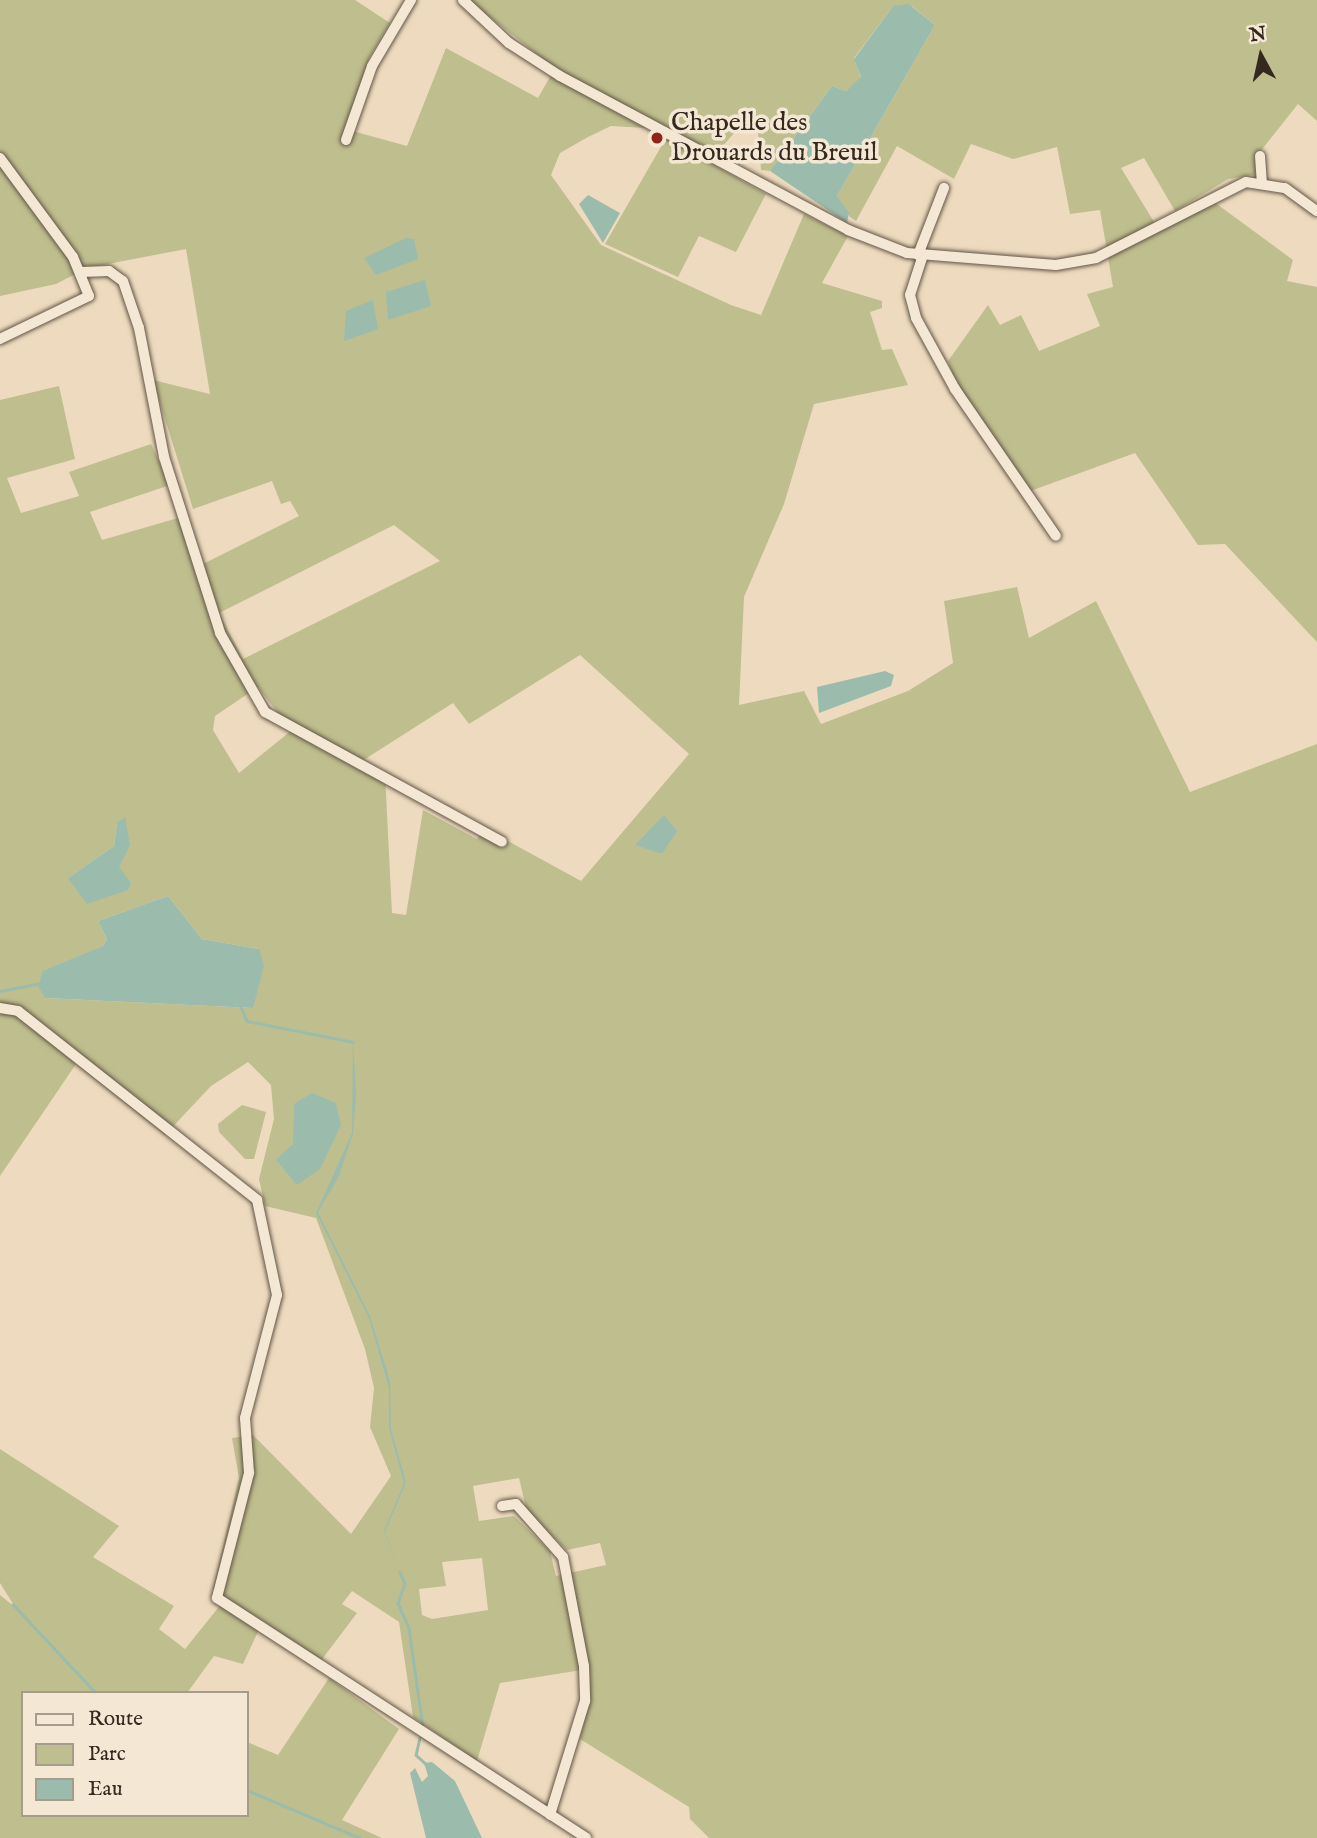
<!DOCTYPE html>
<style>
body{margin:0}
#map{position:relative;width:1317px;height:1838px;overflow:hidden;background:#eedbbf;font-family:"IM FELL English",serif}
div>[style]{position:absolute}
.green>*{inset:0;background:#bfbe8e}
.water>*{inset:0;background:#9bbcac}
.stream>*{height:2.5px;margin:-1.25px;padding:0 1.25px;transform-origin:1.25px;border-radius:1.25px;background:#9bbcac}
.roads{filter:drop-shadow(0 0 2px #625547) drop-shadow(0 0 2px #625547)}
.street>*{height:10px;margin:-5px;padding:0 5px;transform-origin:5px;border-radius:5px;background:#f4e8d5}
.dots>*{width:19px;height:19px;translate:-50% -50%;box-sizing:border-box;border:4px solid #f4e8d5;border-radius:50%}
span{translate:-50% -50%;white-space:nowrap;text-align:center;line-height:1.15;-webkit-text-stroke:7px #f4e8d5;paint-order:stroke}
.poi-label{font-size:26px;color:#34281f}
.left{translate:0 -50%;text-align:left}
.legend{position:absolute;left:21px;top:1691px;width:228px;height:126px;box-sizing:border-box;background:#f4e8d5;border:2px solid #a79b8c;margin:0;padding:9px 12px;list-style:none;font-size:21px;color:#34281f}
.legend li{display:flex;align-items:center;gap:14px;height:35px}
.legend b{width:35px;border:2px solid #a79b8c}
.north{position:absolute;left:1226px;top:21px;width:70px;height:70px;-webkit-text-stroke:5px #f4e8d5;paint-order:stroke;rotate:352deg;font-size:19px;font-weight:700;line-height:28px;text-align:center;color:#34281f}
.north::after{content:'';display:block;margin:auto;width:24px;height:32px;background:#34281f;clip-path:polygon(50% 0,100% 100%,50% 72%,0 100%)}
</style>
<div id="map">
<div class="green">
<i style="clip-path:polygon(evenodd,0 0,355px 0,390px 23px,369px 58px,349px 130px,407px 146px,446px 48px,538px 98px,555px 68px,468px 0,1317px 0,1317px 121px,1298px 104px,1256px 157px,1258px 174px,1228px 179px,1175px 211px,1144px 158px,1121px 168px,1159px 230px,1210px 199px,1293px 260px,1287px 281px,1317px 287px,1317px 642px,1225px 544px,1198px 545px,1135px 453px,1022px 494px,942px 375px,952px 372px,948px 361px,988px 305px,1000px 325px,1021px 315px,1039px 351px,1100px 326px,1087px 294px,1113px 287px,1100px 210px,1070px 214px,1057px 147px,1013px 159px,971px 144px,954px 179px,897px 146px,856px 221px,850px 217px,837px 196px,935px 25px,912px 6px,893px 6px,854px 58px,861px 78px,846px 91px,832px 86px,770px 171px,761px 170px,758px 132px,747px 118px,716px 154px,652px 120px,646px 128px,611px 126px,588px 137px,560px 153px,551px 175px,601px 245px,731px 305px,761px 315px,804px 214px,848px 236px,822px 283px,882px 301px,882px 308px,870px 312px,882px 350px,892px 349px,908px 385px,814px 404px,784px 504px,744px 597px,739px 705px,804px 691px,821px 724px,908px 691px,953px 663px,944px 601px,1017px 587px,1029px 638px,1096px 601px,1190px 792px,1317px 744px,1317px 1838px,709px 1838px,690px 1819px,689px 1807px,580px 1739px,588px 1669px,500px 1683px,477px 1761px,413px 1717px,399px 1622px,352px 1591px,342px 1604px,357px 1613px,320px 1662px,263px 1621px,243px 1664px,214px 1656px,187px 1693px,23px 1693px,23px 1815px,247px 1815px,247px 1742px,278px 1755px,329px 1678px,399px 1729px,342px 1820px,382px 1838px,0 1838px,0 1595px,15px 1607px,0 1583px,0 1449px,119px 1526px,93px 1557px,174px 1606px,159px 1629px,185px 1649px,226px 1598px,213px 1589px,239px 1478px,232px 1438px,253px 1435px,351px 1534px,391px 1476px,370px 1427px,374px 1388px,365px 1349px,316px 1218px,265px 1206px,259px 1179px,274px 1119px,271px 1085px,248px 1062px,211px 1086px,165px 1135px,76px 1064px,0 1176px,0 400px,59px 386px,75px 459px,7px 478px,21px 513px,79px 496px,69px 472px,151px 444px,170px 485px,90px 512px,102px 540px,178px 518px,197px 567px,299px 516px,290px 501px,281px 504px,272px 481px,193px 509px,153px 380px,210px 394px,186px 249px,87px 268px,56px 284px,0 296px,0 0,394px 525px,440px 561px,243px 659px,219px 613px,394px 525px,0 0,580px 655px,689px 754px,581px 881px,484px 828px,477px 839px,423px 810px,406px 915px,392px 913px,385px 774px,362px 761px,453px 703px,469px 724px,580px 655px,0 0,258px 687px,281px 717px,297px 726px,239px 773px,213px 730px,215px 716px,258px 687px,0 0,117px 823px,129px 845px,104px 896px,68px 878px,114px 846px,117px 823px,0 0,168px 896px,202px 939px,259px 949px,253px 1008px,45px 998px,78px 958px,103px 946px,107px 939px,98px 921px,168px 896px,0 0,519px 1478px,527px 1512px,567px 1550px,600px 1543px,606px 1565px,556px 1576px,550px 1551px,514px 1516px,479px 1521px,473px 1486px,519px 1478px,0 0,482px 1558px,488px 1610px,432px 1619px,422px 1615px,419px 1589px,446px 1586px,442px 1562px,482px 1558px)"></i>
<i style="clip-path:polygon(666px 138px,766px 194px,736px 252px,699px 236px,678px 277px,605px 244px)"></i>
<i style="clip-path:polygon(242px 1105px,266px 1112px,254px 1159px,245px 1159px,219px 1132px,218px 1124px)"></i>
</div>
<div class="water">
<i style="clip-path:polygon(909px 4px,935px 25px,837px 196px,849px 213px,847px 223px,770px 171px,832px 86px,846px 91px,861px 77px,854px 59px,893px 6px)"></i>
<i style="clip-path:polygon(588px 195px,620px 213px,603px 243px,579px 204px)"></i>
<i style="clip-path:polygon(406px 238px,414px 239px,418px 259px,376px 275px,364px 258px)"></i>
<i style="clip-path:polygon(425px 280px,431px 306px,388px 320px,386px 292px)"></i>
<i style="clip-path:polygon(373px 300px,378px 329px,344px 341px,346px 311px)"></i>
<i style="clip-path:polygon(885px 671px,894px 675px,891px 686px,819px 713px,817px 687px)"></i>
<i style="clip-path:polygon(664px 815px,677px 831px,662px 854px,635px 845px)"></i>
<i style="clip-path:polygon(125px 817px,130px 845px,119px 867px,131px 883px,128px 890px,87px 904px,68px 878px,114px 846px,117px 823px)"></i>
<i style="clip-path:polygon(168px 896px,202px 939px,259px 949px,264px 966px,253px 1008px,45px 998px,38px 986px,43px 971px,103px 946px,107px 939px,98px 921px)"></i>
<i style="clip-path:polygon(353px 1039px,356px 1094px,353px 1134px,339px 1176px,318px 1212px,370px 1316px,390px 1381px,391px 1429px,406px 1482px,385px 1532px,399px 1573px,384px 1531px,404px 1483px,389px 1428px,389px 1388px,369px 1318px,316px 1213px,352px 1133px)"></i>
<i style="clip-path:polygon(312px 1093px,336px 1103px,341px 1125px,320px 1169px,297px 1185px,276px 1160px,293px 1144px,294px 1104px)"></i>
<i style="clip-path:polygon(432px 1762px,455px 1781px,482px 1838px,426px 1838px,410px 1773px,415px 1768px,422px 1782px,428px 1776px,424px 1763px)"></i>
</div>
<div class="stream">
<i style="left:0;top:991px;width:43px;rotate:-10.8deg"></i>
<i style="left:240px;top:1005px;width:17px;rotate:66deg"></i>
<i style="left:247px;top:1021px;width:108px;rotate:11.2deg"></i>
<i style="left:400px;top:1572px;width:12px;rotate:66deg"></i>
<i style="left:405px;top:1583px;width:21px;rotate:109deg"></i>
<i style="left:398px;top:1603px;width:27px;rotate:66deg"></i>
<i style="left:409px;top:1628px;width:101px;rotate:82deg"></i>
<i style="left:13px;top:1604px;width:122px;rotate:47deg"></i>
<i style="left:420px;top:1738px;width:17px;rotate:103deg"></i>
<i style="left:416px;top:1755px;width:13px;rotate:42deg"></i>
<i style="left:247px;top:1790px;width:123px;rotate:23deg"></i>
</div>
<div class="roads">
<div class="street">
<i style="left:463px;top:0;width:63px;rotate:43.1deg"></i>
<i style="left:509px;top:43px;width:61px;rotate:32.9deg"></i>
<i style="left:560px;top:76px;width:327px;rotate:28.1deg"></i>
<i style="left:848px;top:230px;width:63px;rotate:21.3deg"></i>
<i style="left:907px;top:253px;width:149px;rotate:4.6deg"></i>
<i style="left:1056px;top:265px;width:41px;rotate:-9.9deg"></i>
<i style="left:1096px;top:258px;width:168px;rotate:-26.9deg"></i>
<i style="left:1246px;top:182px;width:39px;rotate:9deg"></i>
<i style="left:1285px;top:188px;width:39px;rotate:36deg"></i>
<i style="left:346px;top:140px;width:78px;rotate:-70.6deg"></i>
<i style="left:372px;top:66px;width:77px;rotate:-59.4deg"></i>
<i style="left:1260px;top:156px;width:26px;rotate:86deg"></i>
<i style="left:0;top:158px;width:123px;rotate:53.6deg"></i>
<i style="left:73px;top:257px;width:42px;rotate:67.7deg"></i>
<i style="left:89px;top:296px;width:99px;rotate:154.2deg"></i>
<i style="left:918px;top:255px;width:72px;rotate:-68.8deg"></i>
<i style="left:923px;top:255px;width:42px;rotate:108deg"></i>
<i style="left:910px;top:295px;width:24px;rotate:75deg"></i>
<i style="left:916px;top:318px;width:81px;rotate:61.2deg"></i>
<i style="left:955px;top:389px;width:178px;rotate:55.5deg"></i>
<i style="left:81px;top:272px;width:28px;rotate:-2deg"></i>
<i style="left:109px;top:271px;width:17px;rotate:36deg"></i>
<i style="left:123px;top:281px;width:50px;rotate:71.2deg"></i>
<i style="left:139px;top:328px;width:131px;rotate:79deg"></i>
<i style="left:164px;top:457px;width:185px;rotate:72.3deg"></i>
<i style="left:220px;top:633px;width:91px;rotate:60.3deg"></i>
<i style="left:265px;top:712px;width:270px;rotate:28.7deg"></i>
<i style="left:0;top:1008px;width:18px;rotate:9deg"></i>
<i style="left:18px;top:1011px;width:305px;rotate:38.3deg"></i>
<i style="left:257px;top:1200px;width:97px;rotate:78.1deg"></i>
<i style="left:277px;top:1295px;width:127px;rotate:104.6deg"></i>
<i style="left:245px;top:1418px;width:55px;rotate:85.8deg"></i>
<i style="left:249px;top:1473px;width:129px;rotate:104.4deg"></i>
<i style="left:217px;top:1598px;width:440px;rotate:33deg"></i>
<i style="left:502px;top:1506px;width:14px;rotate:-8deg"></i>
<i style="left:516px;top:1504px;width:71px;rotate:48.4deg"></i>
<i style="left:563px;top:1557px;width:111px;rotate:79.1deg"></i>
<i style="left:584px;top:1666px;width:35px;rotate:88deg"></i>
<i style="left:585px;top:1701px;width:119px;rotate:107.1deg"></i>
</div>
</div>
<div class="dots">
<i style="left:657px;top:138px;background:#8f2418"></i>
</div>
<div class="poi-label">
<span class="left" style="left:671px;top:138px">Chapelle des<br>Drouards du Breuil</span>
</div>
<ul class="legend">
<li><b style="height:9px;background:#f4e8d5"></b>Route</li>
<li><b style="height:19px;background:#bfbe8e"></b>Parc</li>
<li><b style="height:19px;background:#9bbcac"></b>Eau</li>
</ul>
<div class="north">N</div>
</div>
